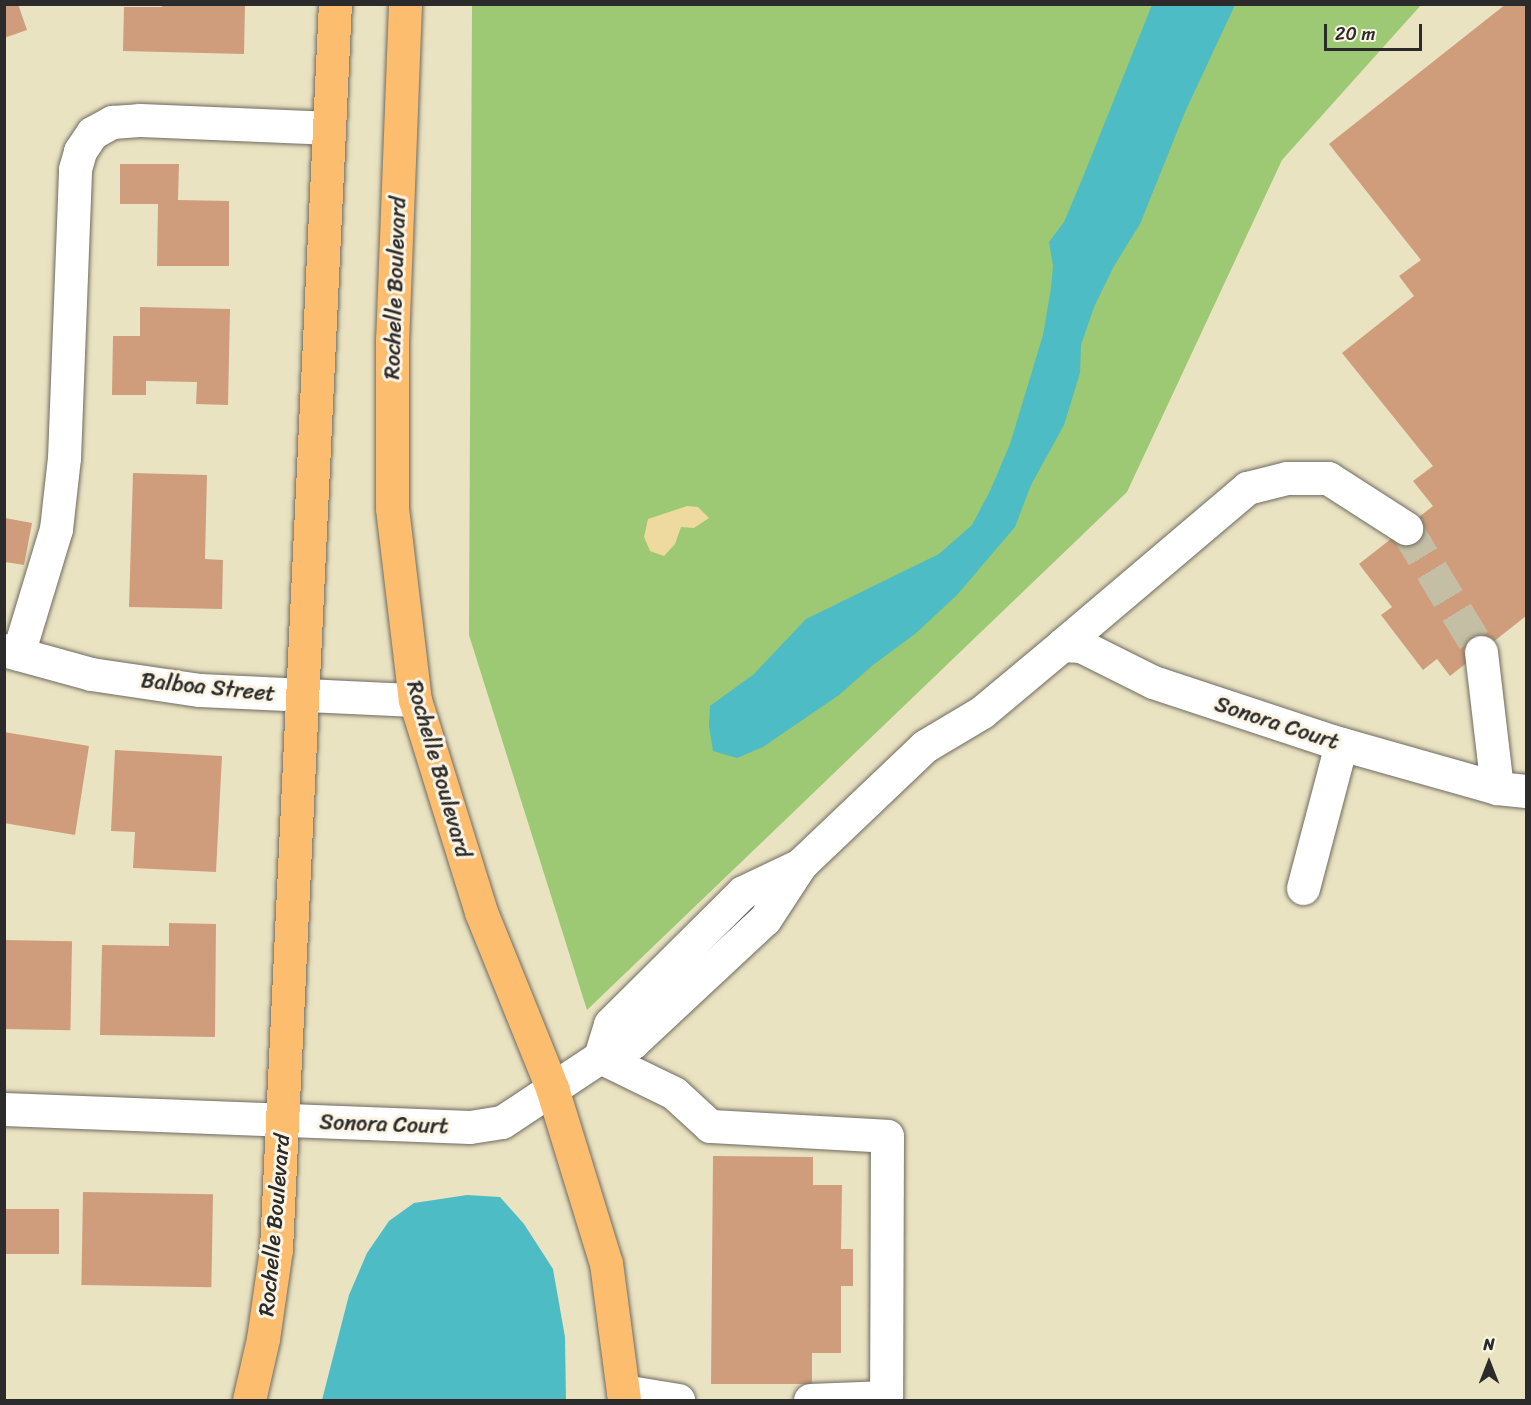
<!DOCTYPE html>
<style>
body{margin:0}
#map{position:relative;width:1531px;height:1405px;overflow:hidden;background:#eae3c2;font-family:Sriracha,sans-serif}
div>[style]{position:absolute}
.green>*{inset:0;background:#9dc874}
.sand>*{inset:0;background:#eeda9e}
.water>*{inset:0;background:#4ebcc4}
.building>*{inset:0;background:#cf9d7b;transform-origin:0 0}
.minor-tunnel>*{height:33px;margin-top:-16.5px;transform-origin:0;background:repeating-linear-gradient(90deg,#c4bea4 0 33px,transparent 0 49px)}
.roads{filter:drop-shadow(0 0 2px #6e6b60) drop-shadow(0 0 2px #6e6b60)}
.minor>*{height:33px;margin:-16.5px;padding:0 16.5px;transform-origin:16.5px;border-radius:16.5px;background:#fff}
.major>*{height:33px;margin:-16.5px;padding:0 16.5px;transform-origin:16.5px;border-radius:16.5px;background:#fcbd6f}
span{translate:-50% -50%;white-space:nowrap;text-align:center;line-height:1.15;-webkit-text-stroke:6px #fcf5e5;paint-order:stroke}
.street-label{font-size:22px;color:#2b2b2b}
.frame{position:absolute;inset:0;border:6px solid #2b2b2b;pointer-events:none}
.north{position:absolute;left:1459px;top:1333px;width:60px;height:60px;-webkit-text-stroke:4px #fcf5e5;paint-order:stroke;rotate:0deg;font-size:16px;font-weight:700;line-height:24px;text-align:center;color:#2b2b2b}
.north::after{content:'';display:block;margin:auto;width:21px;height:27px;background:#2b2b2b;clip-path:polygon(50% 0,100% 100%,50% 72%,0 100%)}
.scale{position:absolute;left:1324px;top:24px;width:98px;height:27px;box-sizing:border-box;border:3px solid #2b2b2b;border-top:0;padding-left:8px;font-size:18px;line-height:21px;white-space:nowrap;color:#2b2b2b;-webkit-text-stroke:4px #fcf5e5;paint-order:stroke}
</style>
<div id="map">
<div class="green">
<i style="clip-path:polygon(472px 5px,1421px 5px,1282px 160px,1127px 492px,587px 1010px,469px 635px)"></i>
</div>
<div class="sand">
<i style="clip-path:polygon(687px 506px,698px 507px,709px 518px,694px 528px,681px 527px,675px 544px,664px 556px,650px 551px,644px 537px,648px 519px)"></i>
</div>
<div class="water">
<i style="clip-path:polygon(1152px 5px,1235px 5px,1185px 112px,1140px 224px,1114px 266px,1094px 307px,1081px 345px,1080px 373px,1064px 425px,1031px 485px,1015px 527px,957px 595px,915px 634px,873px 665px,839px 695px,763px 747px,737px 758px,713px 751px,709px 726px,710px 706px,754px 674px,806px 619px,939px 554px,972px 525px,990px 491px,1010px 444px,1043px 335px,1051px 288px,1053px 266px,1049px 242px,1064px 222px,1083px 177px)"></i>
<i style="clip-path:polygon(467px 1195px,500px 1197px,524px 1224px,553px 1269px,565px 1337px,566px 1400px,322px 1400px,349px 1295px,367px 1253px,389px 1221px,414px 1203px)"></i>
</div>
<div class="building">
<i style="clip-path:polygon(4px 4px,18px 4px,27px 30px,4px 38px)"></i>
<i style="clip-path:polygon(163px 4px,245px 4px,244px 54px,123px 51px,124px 7px,162px 7px)"></i>
<i style="clip-path:polygon(1506px 4px,1526px 4px,1526px 616px,1450px 676px,1437px 659px,1423px 670px,1381px 615px,1392px 607px,1359px 564px,1433px 506px,1413px 481px,1433px 466px,1342px 353px,1414px 296px,1399px 276px,1421px 260px,1329px 144px)"></i>
<i style="clip-path:polygon(120px 164px,179px 164px,178px 200px,229px 201px,229px 266px,157px 266px,158px 204px,120px 204px)"></i>
<i style="clip-path:polygon(140px 307px,230px 309px,228px 405px,196px 404px,197px 382px,146px 381px,146px 395px,112px 395px,113px 336px,140px 336px)"></i>
<i style="clip-path:polygon(133px 473px,207px 475px,205px 559px,223px 560px,222px 609px,129px 607px)"></i>
<i style="clip-path:polygon(5px 518px,32px 523px,24px 565px,5px 562px)"></i>
<i style="clip-path:polygon(4px 732px,89px 746px,75px 835px,4px 823px)"></i>
<i style="clip-path:polygon(115px 750px,222px 756px,216px 872px,133px 868px,135px 832px,111px 831px)"></i>
<i style="clip-path:polygon(169px 923px,216px 924px,215px 1037px,100px 1035px,102px 945px,169px 946px)"></i>
<i style="left:4px;top:940px;width:68px;height:89px;rotate:1deg"></i>
<i style="clip-path:polygon(713px 1156px,813px 1157px,813px 1185px,842px 1185px,841px 1249px,853px 1249px,853px 1286px,841px 1286px,841px 1353px,812px 1353px,812px 1384px,711px 1384px)"></i>
<i style="left:83px;top:1192px;width:130px;height:93px;rotate:1deg"></i>
<i style="left:4px;top:1209px;width:55px;height:45px"></i>
</div>
<div class="minor-tunnel">
<i style="left:1406px;top:528px;width:145px;rotate:58.8deg"></i>
</div>
<div class="roads">
<div class="minor">
<i style="left:1062px;top:645px;width:243px;rotate:-40.3deg"></i>
<i style="left:1247px;top:488px;width:41px;rotate:-14deg"></i>
<i style="left:1287px;top:478px;width:41px"></i>
<i style="left:1328px;top:478px;width:93px;rotate:32.7deg"></i>
<i style="left:4px;top:650px;width:90px;rotate:15.4deg"></i>
<i style="left:91px;top:674px;width:110px;rotate:8.4deg"></i>
<i style="left:200px;top:690px;width:215px;rotate:2.7deg"></i>
<i style="left:1481px;top:652px;width:137px;rotate:83.3deg"></i>
<i style="left:18px;top:654px;width:131px;rotate:-73.1deg"></i>
<i style="left:56px;top:529px;width:71px;rotate:-83.6deg"></i>
<i style="left:64px;top:458px;width:289px;rotate:-87.8deg"></i>
<i style="left:75px;top:169px;width:19px;rotate:-74deg"></i>
<i style="left:80px;top:151px;width:22px;rotate:-56deg"></i>
<i style="left:92px;top:133px;width:23px;rotate:-29deg"></i>
<i style="left:112px;top:122px;width:27px;rotate:-4deg"></i>
<i style="left:139px;top:120px;width:189px;rotate:2.4deg"></i>
<i style="left:1303px;top:888px;width:149px;rotate:-75.2deg"></i>
<i style="left:600px;top:1057px;width:82px;rotate:25.9deg"></i>
<i style="left:674px;top:1093px;width:49px;rotate:42.5deg"></i>
<i style="left:710px;top:1126px;width:177px;rotate:3.2deg"></i>
<i style="left:887px;top:1136px;width:261px;rotate:90.2deg"></i>
<i style="left:886px;top:1397px;width:76px;rotate:177.7deg"></i>
<i style="left:600px;top:1057px;width:34px;rotate:-73deg"></i>
<i style="left:610px;top:1024px;width:187px;rotate:-44.8deg"></i>
<i style="left:743px;top:892px;width:63px;rotate:-25.3deg"></i>
<i style="left:4px;top:1109px;width:466px;rotate:2.2deg"></i>
<i style="left:470px;top:1127px;width:32px;rotate:-9deg"></i>
<i style="left:502px;top:1122px;width:118px;rotate:-33.6deg"></i>
<i style="left:600px;top:1057px;width:36px;rotate:-24deg"></i>
<i style="left:633px;top:1042px;width:180px;rotate:-43deg"></i>
<i style="left:765px;top:919px;width:66px;rotate:-56.8deg"></i>
<i style="left:801px;top:864px;width:171px;rotate:-43.6deg"></i>
<i style="left:925px;top:746px;width:66px;rotate:-30.8deg"></i>
<i style="left:982px;top:712px;width:104px;rotate:-39.9deg"></i>
<i style="left:1062px;top:645px;width:19px;rotate:3deg"></i>
<i style="left:1081px;top:646px;width:80px;rotate:26.6deg"></i>
<i style="left:1153px;top:682px;width:188px;rotate:18.3deg"></i>
<i style="left:1331px;top:741px;width:173px;rotate:15.8deg"></i>
<i style="left:1497px;top:788px;width:29px;rotate:6deg"></i>
<i style="left:623px;top:1391px;width:56px;rotate:9.3deg"></i>
</div>
<div class="major">
<i style="left:405px;top:4px;width:334px;rotate:92.2deg"></i>
<i style="left:392px;top:338px;width:170px;rotate:90deg"></i>
<i style="left:392px;top:508px;width:193px;rotate:83.2deg"></i>
<i style="left:415px;top:700px;width:222px;rotate:72.7deg"></i>
<i style="left:481px;top:912px;width:190px;rotate:68deg"></i>
<i style="left:552px;top:1088px;width:183px;rotate:72.9deg"></i>
<i style="left:606px;top:1263px;width:138px;rotate:82.5deg"></i>
<i style="left:249px;top:1400px;width:63px;rotate:-77.1deg"></i>
<i style="left:263px;top:1339px;width:91px;rotate:-81.8deg"></i>
<i style="left:276px;top:1249px;width:1246px;rotate:-87.29deg"></i>
</div>
</div>
<div class="street-label">
<span style="left:395px;top:288px;rotate:-88deg">Rochelle Boulevard</span>
<span style="left:208px;top:687px;rotate:6deg">Balboa Street</span>
<span style="left:1277px;top:723px;rotate:18deg">Sonora Court</span>
<span style="left:439px;top:769px;rotate:74deg">Rochelle Boulevard</span>
<span style="left:384px;top:1124px;rotate:2deg">Sonora Court</span>
<span style="left:274px;top:1225px;rotate:-85deg">Rochelle Boulevard</span>
</div>
<div class="frame"></div>
<div class="north">N</div>
<div class="scale">20 m</div>
</div>
